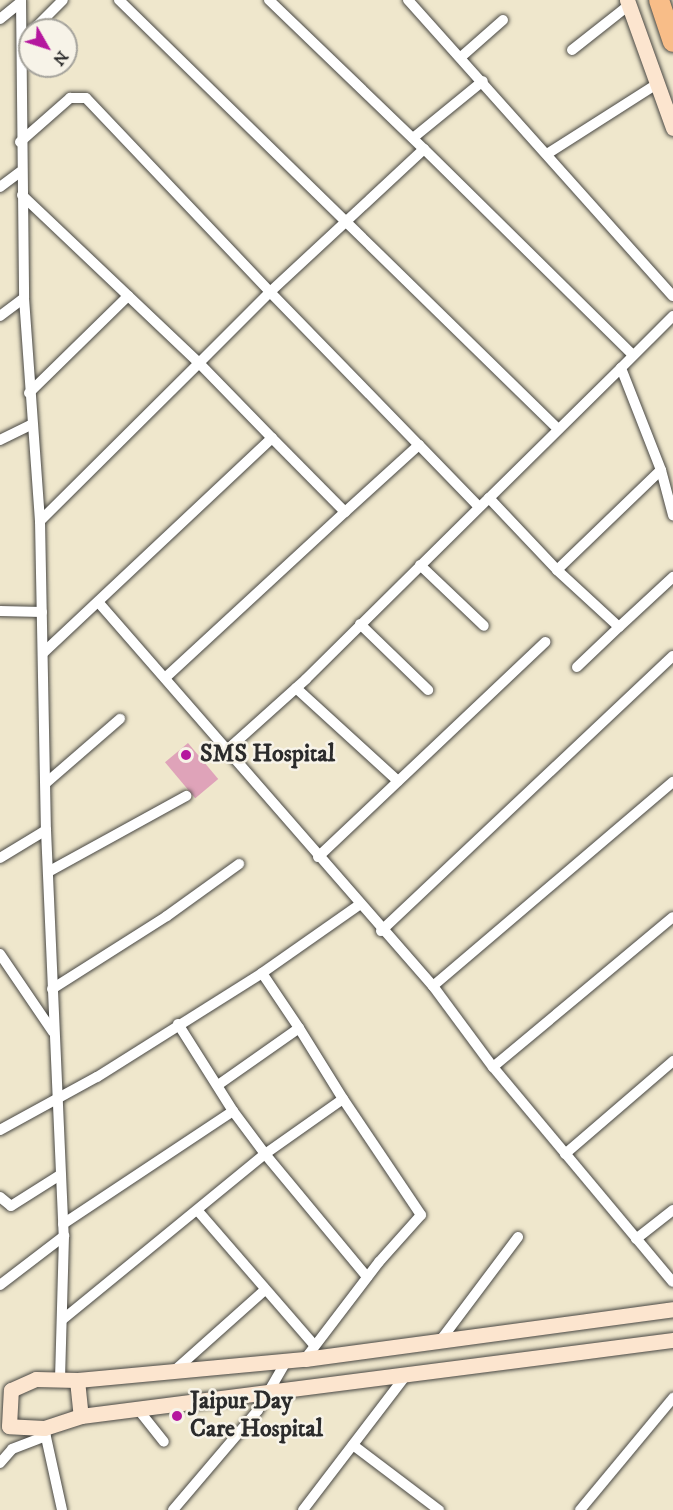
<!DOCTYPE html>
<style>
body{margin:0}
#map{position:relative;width:673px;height:1510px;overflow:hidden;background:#efe7cc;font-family:"IM FELL DW Pica",serif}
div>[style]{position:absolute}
.building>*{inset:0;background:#dfa3b9;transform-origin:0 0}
.roads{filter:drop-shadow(0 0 2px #484743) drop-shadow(0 0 2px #484743)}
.street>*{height:10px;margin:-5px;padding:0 5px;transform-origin:5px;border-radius:5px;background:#fff}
.secondary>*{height:15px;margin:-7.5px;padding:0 7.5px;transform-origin:7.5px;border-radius:7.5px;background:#fce5cf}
.highway>*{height:20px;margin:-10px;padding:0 10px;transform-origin:10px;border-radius:10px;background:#f8bd88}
.dots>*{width:16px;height:16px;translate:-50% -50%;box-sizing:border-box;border:3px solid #f7f3e8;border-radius:50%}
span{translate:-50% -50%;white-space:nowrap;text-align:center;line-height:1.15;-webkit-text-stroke:5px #f7f3e8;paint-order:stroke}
.poi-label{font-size:24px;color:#2b2b2b;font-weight:700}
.left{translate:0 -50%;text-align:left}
.north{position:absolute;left:18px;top:18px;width:60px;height:60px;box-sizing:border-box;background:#f7f3e8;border:2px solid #a5a39c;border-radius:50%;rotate:129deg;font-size:16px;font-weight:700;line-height:24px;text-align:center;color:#2b2b2b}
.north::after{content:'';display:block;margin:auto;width:21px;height:27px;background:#b5179e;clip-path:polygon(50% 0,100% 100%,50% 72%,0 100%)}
</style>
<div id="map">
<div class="building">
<i style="left:188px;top:743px;width:47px;height:30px;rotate:50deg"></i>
</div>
<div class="roads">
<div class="street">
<i style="left:21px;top:0;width:298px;rotate:89.4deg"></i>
<i style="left:24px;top:298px;width:224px;rotate:85.9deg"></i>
<i style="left:40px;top:521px;width:309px;rotate:88.9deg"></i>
<i style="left:46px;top:830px;width:406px;rotate:87.5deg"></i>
<i style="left:64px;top:1236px;width:144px;rotate:91.6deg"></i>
<i style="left:119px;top:0;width:614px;rotate:44.34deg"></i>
<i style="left:269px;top:0;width:215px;rotate:43.9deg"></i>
<i style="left:424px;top:149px;width:210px;rotate:137.1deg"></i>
<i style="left:270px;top:292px;width:214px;rotate:45.8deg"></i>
<i style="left:408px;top:0;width:397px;rotate:48.2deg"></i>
<i style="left:0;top:19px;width:27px;rotate:-39deg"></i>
<i style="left:33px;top:30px;width:42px;rotate:-45deg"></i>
<i style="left:572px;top:50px;width:73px;rotate:-38.3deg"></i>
<i style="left:461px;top:57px;width:56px;rotate:-41.4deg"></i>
<i style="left:413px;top:138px;width:90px;rotate:-39.2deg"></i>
<i style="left:20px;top:142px;width:67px;rotate:-41.3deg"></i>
<i style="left:70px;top:98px;width:16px"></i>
<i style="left:86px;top:98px;width:267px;rotate:46.5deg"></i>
<i style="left:270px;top:292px;width:100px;rotate:135deg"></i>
<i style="left:199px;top:363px;width:244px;rotate:-136.5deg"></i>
<i style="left:424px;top:149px;width:293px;rotate:44.6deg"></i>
<i style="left:547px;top:154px;width:130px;rotate:-32.5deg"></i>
<i style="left:0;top:187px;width:25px;rotate:-37deg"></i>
<i style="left:0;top:316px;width:30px;rotate:-37deg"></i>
<i style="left:673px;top:316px;width:74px;rotate:135deg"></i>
<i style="left:621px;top:368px;width:110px;rotate:68.6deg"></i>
<i style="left:661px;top:470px;width:47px;rotate:75.1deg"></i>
<i style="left:621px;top:368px;width:185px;rotate:135.4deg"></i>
<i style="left:489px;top:498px;width:99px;rotate:46.6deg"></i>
<i style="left:557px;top:570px;width:144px;rotate:-43.9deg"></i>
<i style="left:29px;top:393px;width:139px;rotate:-44.4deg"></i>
<i style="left:0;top:440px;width:34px;rotate:-26deg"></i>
<i style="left:345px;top:512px;width:100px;rotate:-42.2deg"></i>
<i style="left:419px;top:445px;width:86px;rotate:45.9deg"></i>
<i style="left:40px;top:521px;width:224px;rotate:-44.8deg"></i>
<i style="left:199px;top:363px;width:105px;rotate:45.8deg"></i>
<i style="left:272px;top:438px;width:313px;rotate:136.8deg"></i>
<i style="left:420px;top:565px;width:88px;rotate:43.6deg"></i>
<i style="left:557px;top:570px;width:84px;rotate:42.6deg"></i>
<i style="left:619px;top:627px;width:74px;rotate:-42.8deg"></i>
<i style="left:99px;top:603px;width:508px;rotate:48.91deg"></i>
<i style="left:433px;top:986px;width:101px;rotate:53.5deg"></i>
<i style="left:493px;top:1067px;width:280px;rotate:50.1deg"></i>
<i style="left:0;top:611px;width:42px;rotate:1.4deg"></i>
<i style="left:360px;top:624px;width:95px;rotate:44.1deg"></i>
<i style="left:577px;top:667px;width:58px;rotate:-43.6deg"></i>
<i style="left:165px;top:678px;width:245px;rotate:-42.7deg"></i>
<i style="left:345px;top:512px;width:104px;rotate:-134.6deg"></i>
<i style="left:296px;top:688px;width:138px;rotate:42.4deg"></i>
<i style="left:227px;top:750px;width:106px;rotate:-41.9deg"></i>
<i style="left:306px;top:679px;width:257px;rotate:-44.7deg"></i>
<i style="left:46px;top:783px;width:98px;rotate:-40.9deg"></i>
<i style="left:318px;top:857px;width:313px;rotate:-43.4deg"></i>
<i style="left:0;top:858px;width:54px;rotate:-31.3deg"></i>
<i style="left:48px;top:872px;width:158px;rotate:-28.8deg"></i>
<i style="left:381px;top:931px;width:401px;rotate:-43.3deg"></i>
<i style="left:0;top:954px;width:94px;rotate:55.8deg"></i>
<i style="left:433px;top:986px;width:315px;rotate:-40.4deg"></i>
<i style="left:52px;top:989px;width:136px;rotate:-32.4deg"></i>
<i style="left:167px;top:916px;width:89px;rotate:-35.8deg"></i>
<i style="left:493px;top:1067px;width:234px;rotate:-39.8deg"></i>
<i style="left:218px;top:1085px;width:99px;rotate:-35.1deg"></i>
<i style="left:299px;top:1028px;width:66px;rotate:-123.9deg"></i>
<i style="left:233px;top:1111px;width:54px;rotate:53.3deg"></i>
<i style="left:265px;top:1154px;width:95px;rotate:-35.2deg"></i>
<i style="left:343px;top:1099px;width:84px;rotate:-121.8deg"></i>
<i style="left:0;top:1130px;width:111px;rotate:-28.7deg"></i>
<i style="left:97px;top:1077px;width:195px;rotate:-32.2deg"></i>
<i style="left:262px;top:973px;width:118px;rotate:-35deg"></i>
<i style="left:565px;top:1154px;width:143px;rotate:-40.7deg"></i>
<i style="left:0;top:1197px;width:14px;rotate:39deg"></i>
<i style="left:11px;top:1206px;width:58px;rotate:-32.3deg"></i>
<i style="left:198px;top:1211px;width:177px;rotate:49.1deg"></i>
<i style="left:63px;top:1224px;width:204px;rotate:-33.6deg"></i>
<i style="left:233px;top:1111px;width:103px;rotate:-122.3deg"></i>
<i style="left:636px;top:1239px;width:47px;rotate:-38.1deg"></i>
<i style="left:0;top:1285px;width:81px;rotate:-37.4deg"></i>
<i style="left:62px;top:1320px;width:262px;rotate:-39.3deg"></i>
<i style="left:265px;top:1154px;width:160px;rotate:50.3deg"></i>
<i style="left:440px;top:1341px;width:130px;rotate:-53.1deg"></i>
<i style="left:305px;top:1359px;width:122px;rotate:-52.7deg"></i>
<i style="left:379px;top:1262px;width:63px;rotate:-48.2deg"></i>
<i style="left:421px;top:1215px;width:140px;rotate:-123.9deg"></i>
<i style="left:174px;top:1371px;width:122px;rotate:-41.7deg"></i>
<i style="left:137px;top:1408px;width:43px;rotate:51.5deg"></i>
<i style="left:44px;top:1428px;width:84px;rotate:77.6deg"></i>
<i style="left:353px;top:1445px;width:108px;rotate:37.1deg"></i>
<i style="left:0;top:1463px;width:18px;rotate:-49deg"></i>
<i style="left:12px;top:1449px;width:36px;rotate:-21deg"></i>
<i style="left:173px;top:1510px;width:131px;rotate:-49.6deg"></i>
<i style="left:258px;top:1410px;width:58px;rotate:-59.9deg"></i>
<i style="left:303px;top:1510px;width:171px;rotate:-52.6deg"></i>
<i style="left:580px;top:1510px;width:146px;rotate:-50.3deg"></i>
</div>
<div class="secondary">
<i style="left:627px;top:0;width:136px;rotate:70.2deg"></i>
<i style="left:77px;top:1380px;width:36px;rotate:84deg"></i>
<i style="left:81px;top:1416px;width:39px;rotate:162deg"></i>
<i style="left:44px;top:1428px;width:35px;rotate:-177deg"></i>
<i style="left:9px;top:1426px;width:36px;rotate:-87deg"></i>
<i style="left:11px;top:1390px;width:27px;rotate:-24deg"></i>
<i style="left:36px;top:1379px;width:41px;rotate:1.4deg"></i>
<i style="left:77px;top:1380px;width:229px;rotate:-5.3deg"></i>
<i style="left:305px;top:1359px;width:371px;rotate:-7.7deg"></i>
<i style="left:81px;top:1416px;width:597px;rotate:-7.32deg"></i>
</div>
<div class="highway">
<i style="left:659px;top:0;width:44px;rotate:71.6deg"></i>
</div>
</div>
<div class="dots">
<i style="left:186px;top:755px;background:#b5179e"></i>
<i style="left:177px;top:1416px;background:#b5179e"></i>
</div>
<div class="poi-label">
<span class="left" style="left:200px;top:755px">SMS Hospital</span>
<span class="left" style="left:190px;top:1416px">Jaipur Day<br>Care Hospital</span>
</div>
<div class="north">N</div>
</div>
